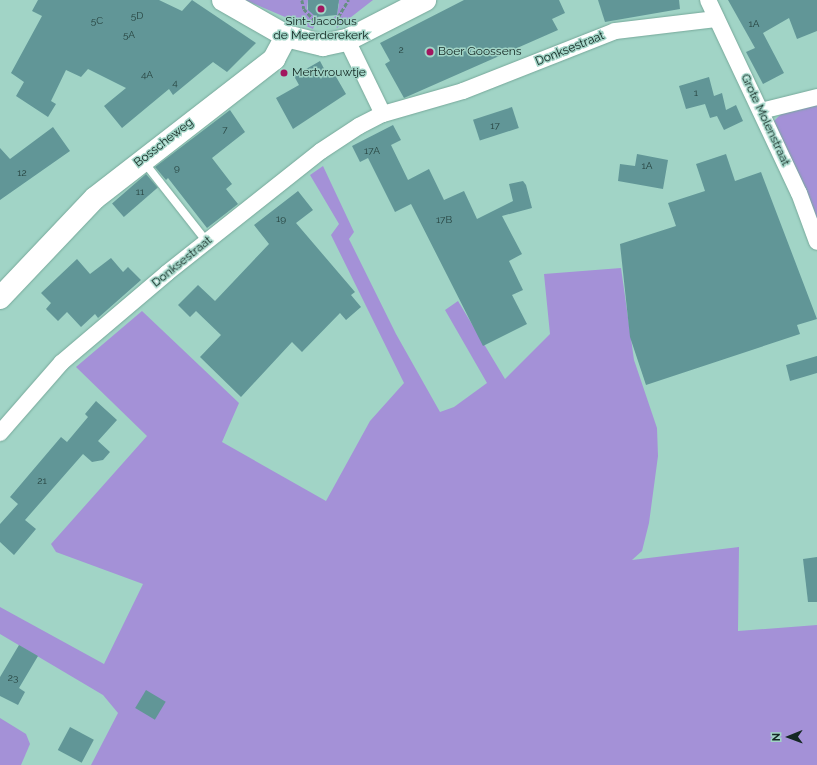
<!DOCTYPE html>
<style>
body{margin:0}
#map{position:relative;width:817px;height:765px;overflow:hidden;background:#a1d4c6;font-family:Raleway,sans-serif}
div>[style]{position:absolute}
.green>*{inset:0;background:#a491d7}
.building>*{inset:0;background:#619697;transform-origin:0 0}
.path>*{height:2.5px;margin-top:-1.25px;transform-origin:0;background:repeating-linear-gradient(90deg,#678e84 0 4px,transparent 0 6px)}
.roads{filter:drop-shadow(0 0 1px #76a89a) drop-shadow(0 0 1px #76a89a)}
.lane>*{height:8px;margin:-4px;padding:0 4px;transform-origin:4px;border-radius:4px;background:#fff}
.street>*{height:16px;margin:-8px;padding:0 8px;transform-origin:8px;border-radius:8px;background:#fff}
.secondary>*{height:22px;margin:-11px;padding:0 11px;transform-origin:11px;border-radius:11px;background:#fff}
.dots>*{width:11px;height:11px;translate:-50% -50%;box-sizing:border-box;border:2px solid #a1d4c6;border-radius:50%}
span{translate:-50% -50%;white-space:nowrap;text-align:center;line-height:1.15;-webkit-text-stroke:3px #a1d4c6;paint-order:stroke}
.number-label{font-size:10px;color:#274440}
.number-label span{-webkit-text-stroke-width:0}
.poi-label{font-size:12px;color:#142823}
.left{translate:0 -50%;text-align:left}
.street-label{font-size:12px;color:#142823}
.north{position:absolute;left:769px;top:717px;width:40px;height:40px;-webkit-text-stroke:3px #a1d4c6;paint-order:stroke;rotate:269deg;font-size:11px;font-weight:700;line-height:16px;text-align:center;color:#142823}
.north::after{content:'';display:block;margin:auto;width:14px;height:18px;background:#142823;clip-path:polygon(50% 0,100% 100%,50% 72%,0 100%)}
</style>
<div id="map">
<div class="green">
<i style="clip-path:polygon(245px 0,308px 0,307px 9px,318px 17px,313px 29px)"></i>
<i style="clip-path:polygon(335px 0,373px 0,337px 28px,333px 18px,337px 15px,339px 4px)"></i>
<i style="clip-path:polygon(817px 103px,817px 224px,772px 123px,783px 112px)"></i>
<i style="clip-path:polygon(323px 166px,354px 232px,349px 239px,396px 334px,440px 412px,454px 407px,487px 383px,445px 310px,458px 301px,505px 379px,550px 334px,544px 274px,621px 268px,634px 360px,657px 428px,658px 456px,649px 523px,642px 551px,632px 560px,739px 547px,738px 631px,817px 625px,817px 765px,91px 765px,118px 713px,103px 695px,0 634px,0 607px,104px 664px,143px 584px,56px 552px,51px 544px,147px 436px,76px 367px,142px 311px,239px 403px,222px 442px,326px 501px,370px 421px,404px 383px,331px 235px,339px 224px,310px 175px)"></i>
<i style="clip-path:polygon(0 718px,26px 734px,30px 744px,21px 765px,0 765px)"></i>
</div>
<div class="building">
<i style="clip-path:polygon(38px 0,159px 0,182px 11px,192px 0,256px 43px,227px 72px,213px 62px,173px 95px,169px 89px,122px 128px,104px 106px,126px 88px,88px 69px,81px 77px,66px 70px,51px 101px,56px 104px,48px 117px,16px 96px,24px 82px,11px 73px,42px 16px,32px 11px)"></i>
<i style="clip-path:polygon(308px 0,339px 0,337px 15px,316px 17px,308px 10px)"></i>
<i style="clip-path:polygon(464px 0,559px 0,565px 13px,552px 19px,558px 30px,404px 98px,385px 64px,390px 61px,380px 43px)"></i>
<i style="clip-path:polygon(598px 0,679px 0,680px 9px,605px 22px)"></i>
<i style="clip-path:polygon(728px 0,817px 0,817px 31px,797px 39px,789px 18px,763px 33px,784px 73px,763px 84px,746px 52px,755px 48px)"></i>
<i style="clip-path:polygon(320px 61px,329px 78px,335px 75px,346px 94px,293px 129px,276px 98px,299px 85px,294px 76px)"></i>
<i style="clip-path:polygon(709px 77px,714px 96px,722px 93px,726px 110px,736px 105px,743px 121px,724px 130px,717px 116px,710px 118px,705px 104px,686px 109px,679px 86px)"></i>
<i style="left:512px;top:107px;width:22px;height:41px;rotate:72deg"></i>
<i style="clip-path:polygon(230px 110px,245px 132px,212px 158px,232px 184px,226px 189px,238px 204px,207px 228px,168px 178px,166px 180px,155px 167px)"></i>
<i style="clip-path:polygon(393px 125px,401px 140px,391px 145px,408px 180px,429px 169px,444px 200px,464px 191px,477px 219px,513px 201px,509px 184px,523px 181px,526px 185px,532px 208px,502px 216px,522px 254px,509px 261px,523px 290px,512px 295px,527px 324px,483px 346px,411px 204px,395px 212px,368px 158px,360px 162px,352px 146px)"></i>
<i style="clip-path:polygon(53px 127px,70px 151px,0 200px,0 148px,10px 159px)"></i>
<i style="clip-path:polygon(637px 154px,668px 160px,663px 189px,618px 181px,620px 164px,635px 166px)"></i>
<i style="clip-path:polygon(726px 154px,735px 181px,761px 172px,817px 319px,797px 325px,800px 334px,646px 385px,630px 337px,620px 244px,676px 226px,668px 203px,705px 191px,696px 164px)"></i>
<i style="left:146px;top:174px;width:18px;height:45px;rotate:49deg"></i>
<i style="clip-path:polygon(298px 191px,313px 210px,296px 223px,355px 292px,351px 295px,361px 307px,346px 320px,340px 313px,302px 352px,292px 342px,241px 397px,200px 357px,221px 335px,196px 311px,190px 317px,178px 305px,198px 285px,215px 301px,269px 244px,254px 225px)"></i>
<i style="clip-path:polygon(111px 258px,123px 272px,128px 267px,141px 280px,98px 318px,95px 314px,81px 327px,67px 312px,58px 321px,46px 309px,51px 303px,41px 293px,77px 259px,90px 274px)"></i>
<i style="clip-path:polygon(817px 356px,817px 373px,790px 381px,786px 365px)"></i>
<i style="clip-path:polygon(96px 401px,117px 420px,98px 441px,110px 452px,103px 460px,92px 462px,83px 454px,25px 520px,36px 529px,14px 555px,0 542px,0 524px,18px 504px,10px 497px,61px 437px,67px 442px,88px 417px,85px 414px)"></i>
<i style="clip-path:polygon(817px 557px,817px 602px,808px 602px,803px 559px)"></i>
<i style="clip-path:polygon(19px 645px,38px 656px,19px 688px,25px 692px,18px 705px,0 696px,0 677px)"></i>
<i style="left:146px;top:690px;width:23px;height:21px;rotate:31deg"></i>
<i style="left:70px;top:727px;width:27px;height:26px;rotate:28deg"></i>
</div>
<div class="path">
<i style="left:302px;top:0;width:9px;rotate:77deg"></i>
<i style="left:304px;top:9px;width:19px;rotate:47deg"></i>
<i style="left:335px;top:22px;width:26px;rotate:-59deg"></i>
</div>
<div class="roads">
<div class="lane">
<i style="left:144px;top:162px;width:102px;rotate:51.8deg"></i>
</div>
<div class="street">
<i style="left:708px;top:0;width:213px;rotate:64.8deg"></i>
<i style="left:799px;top:193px;width:52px;rotate:69.8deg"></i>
<i style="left:347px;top:40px;width:82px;rotate:64.1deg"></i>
<i style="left:761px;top:111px;width:58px;rotate:-14deg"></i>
<i style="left:0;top:433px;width:93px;rotate:-48.9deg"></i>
<i style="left:61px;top:363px;width:139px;rotate:-40.3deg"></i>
<i style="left:167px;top:273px;width:196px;rotate:-38.4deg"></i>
<i style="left:321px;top:151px;width:45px;rotate:-33.3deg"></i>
<i style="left:359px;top:126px;width:27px;rotate:-27deg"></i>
<i style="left:383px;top:114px;width:83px;rotate:-16deg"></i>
<i style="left:463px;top:91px;width:163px;rotate:-21.5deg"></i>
<i style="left:615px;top:31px;width:102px;rotate:-6.8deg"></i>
</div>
<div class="secondary">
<i style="left:223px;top:0;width:73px;rotate:29.7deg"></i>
<i style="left:286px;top:36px;width:38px;rotate:14deg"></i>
<i style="left:323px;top:45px;width:25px;rotate:-12deg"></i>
<i style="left:347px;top:40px;width:88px;rotate:-27.1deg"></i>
<i style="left:0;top:298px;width:138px;rotate:-46.5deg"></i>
<i style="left:95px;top:198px;width:227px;rotate:-37.8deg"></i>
<i style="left:274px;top:59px;width:26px;rotate:-62deg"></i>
</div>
</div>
<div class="dots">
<i style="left:321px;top:9px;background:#a2165f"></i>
<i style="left:430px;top:52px;background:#a2165f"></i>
<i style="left:284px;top:73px;background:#a2165f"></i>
</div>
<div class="number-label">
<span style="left:137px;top:16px">5D</span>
<span style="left:97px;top:21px">5C</span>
<span style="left:754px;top:24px">1A</span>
<span style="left:129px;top:35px">5A</span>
<span style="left:401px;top:50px">2</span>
<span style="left:147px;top:75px">4A</span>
<span style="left:175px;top:83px">4</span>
<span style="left:696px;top:93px">1</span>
<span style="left:495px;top:126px">17</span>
<span style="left:225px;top:130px">7</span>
<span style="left:372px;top:151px">17A</span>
<span style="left:647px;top:166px">1A</span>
<span style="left:177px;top:168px">9</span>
<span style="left:22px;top:173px">12</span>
<span style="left:140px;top:192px">11</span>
<span style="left:281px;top:219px">19</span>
<span style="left:444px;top:220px">17B</span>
<span style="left:42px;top:481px">21</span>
<span style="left:13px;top:678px">23</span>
</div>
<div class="poi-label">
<span style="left:321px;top:29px">Sint-Jacobus<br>de Meerderekerk</span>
<span class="left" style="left:438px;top:52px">Boer Goossens</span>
<span class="left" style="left:292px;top:73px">Mertvrouwtje</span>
</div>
<div class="street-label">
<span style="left:570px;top:49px;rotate:-22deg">Donksestraat</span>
<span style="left:765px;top:120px;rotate:65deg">Grote Molenstraat</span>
<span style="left:164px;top:143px;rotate:-38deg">Bosscheweg</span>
<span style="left:182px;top:262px;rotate:-39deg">Donksestraat</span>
</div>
<div class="north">N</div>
</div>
